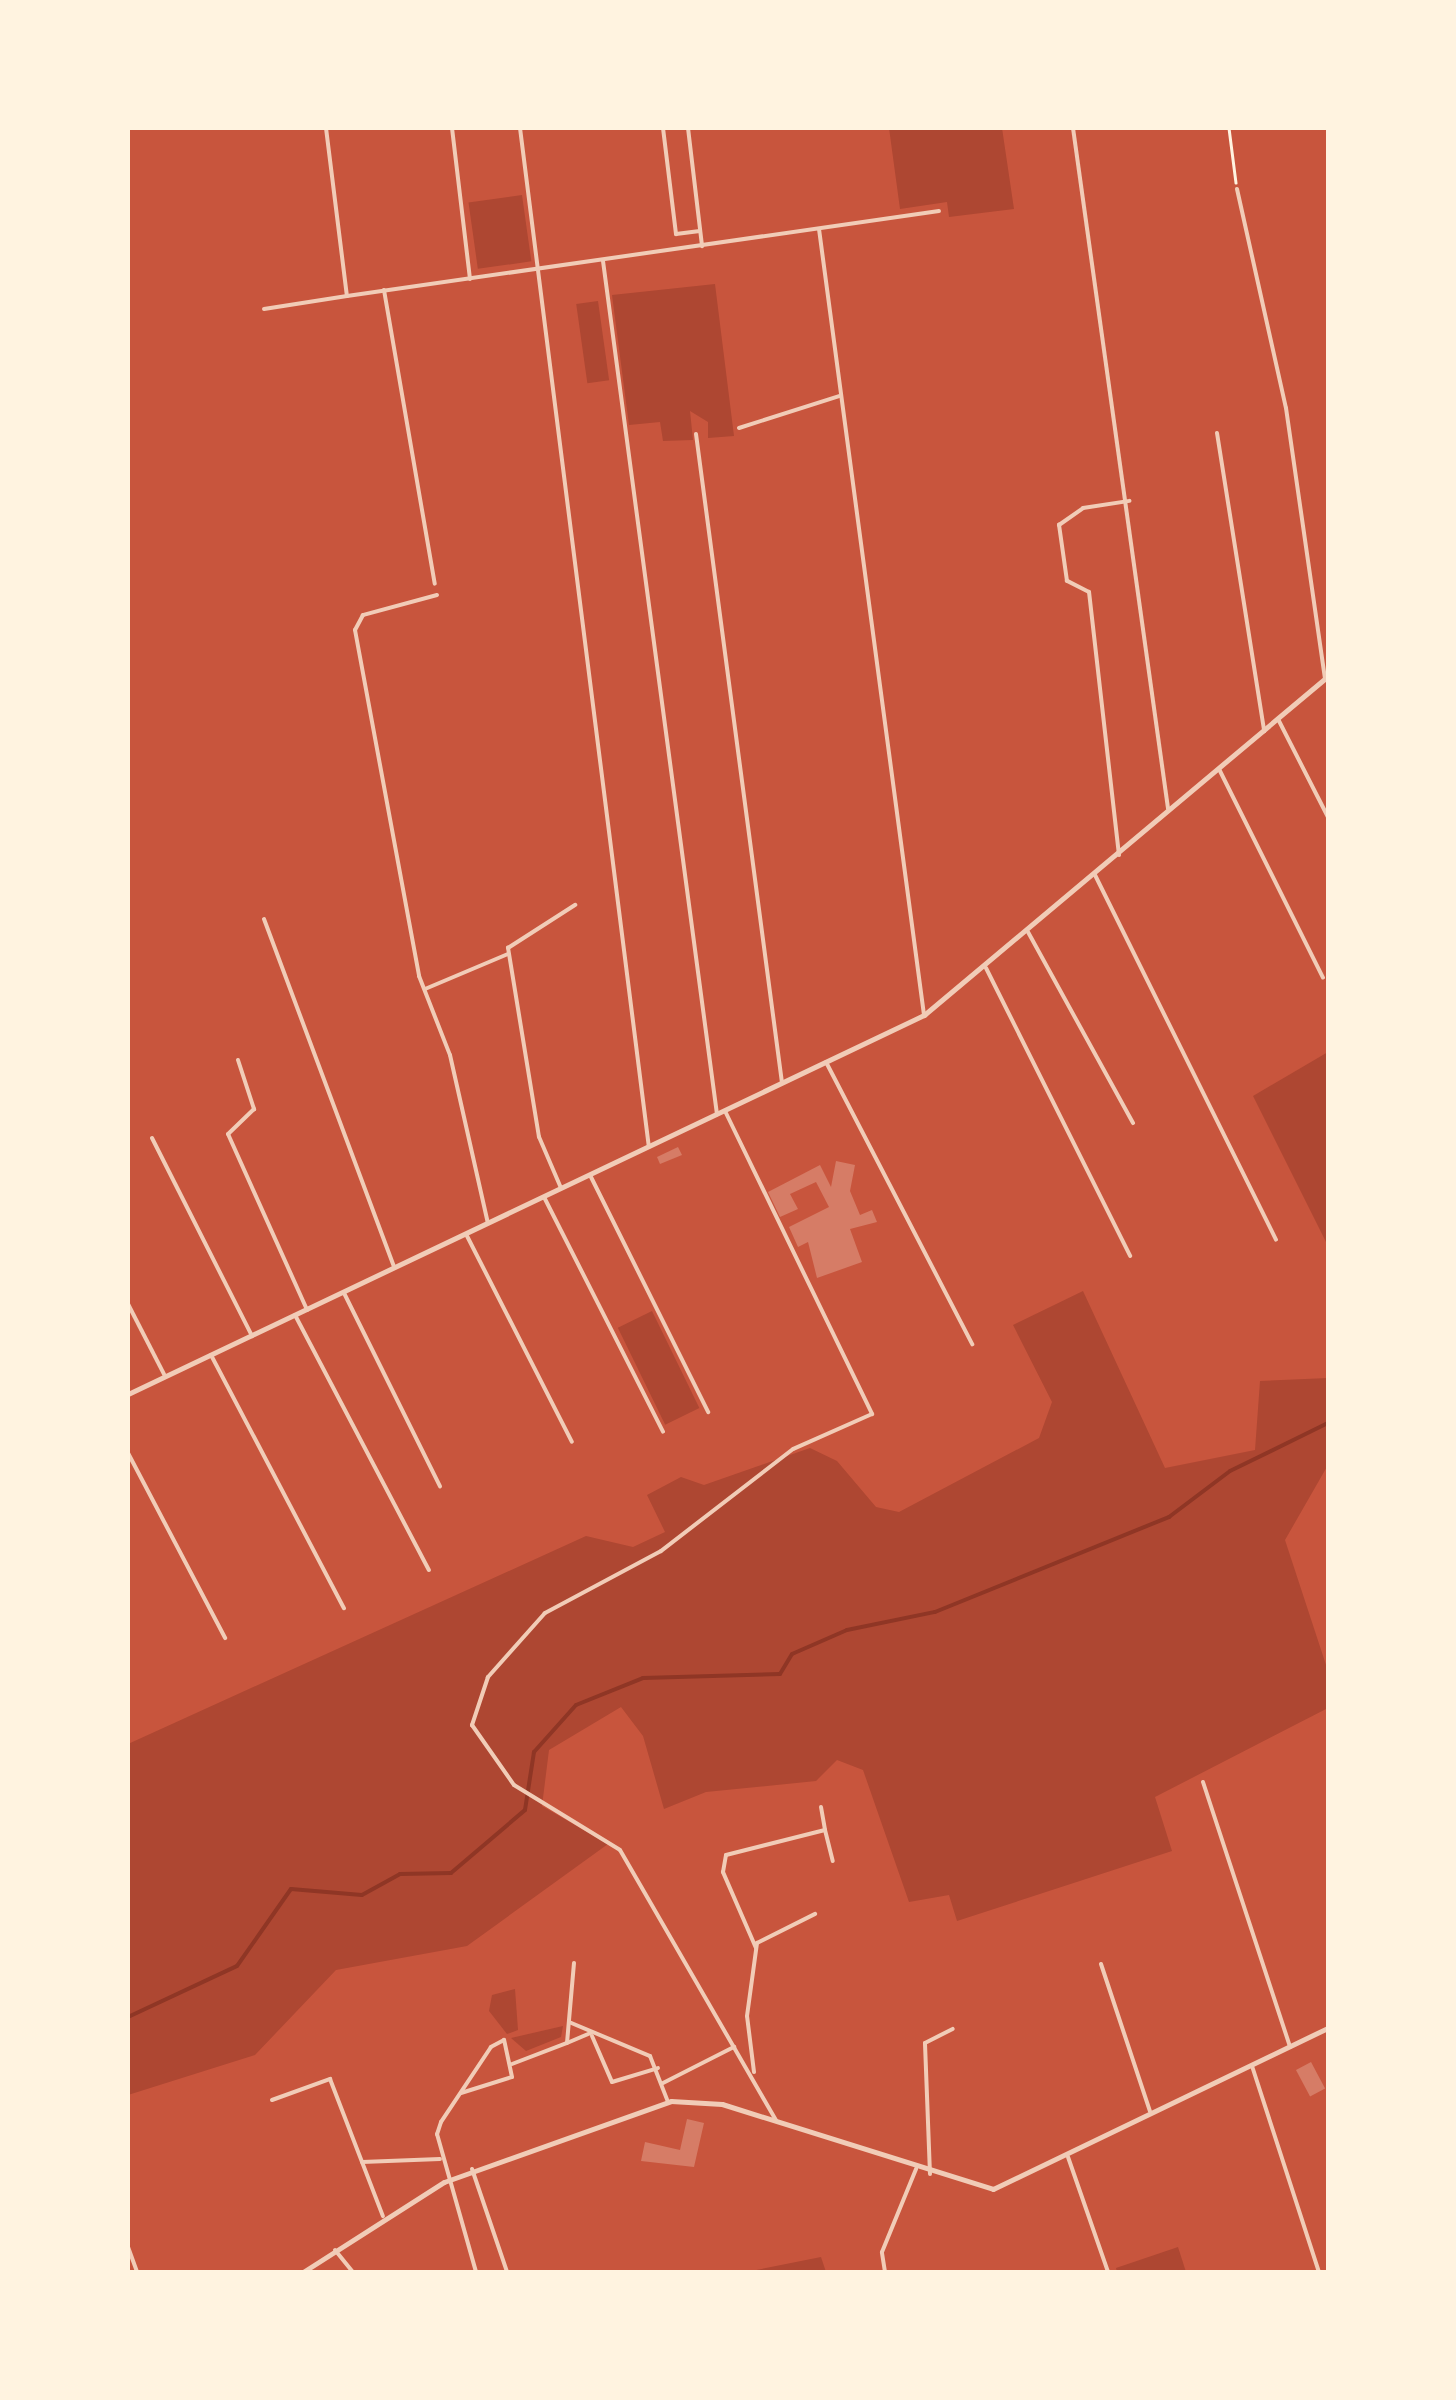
<!DOCTYPE html>
<style>
body{margin:0}
#map{position:relative;width:1456px;height:2400px;overflow:hidden;background:#c8553d;font-family:"Varela Round",sans-serif}
div>[style]{position:absolute}
.green>*{inset:0;background:#ae4732;transform-origin:0 0}
.stream>*{height:4px;margin:-2px;padding:0 2px;transform-origin:2px;border-radius:2px;background:#8f3625}
.building>*{inset:0;background:#d67c66;transform-origin:0 0}
.path>*{height:2.5px;margin:-1.25px;padding:0 1.25px;transform-origin:1.25px;border-radius:1.25px;background:#fff3e0}
.minor>*{height:4px;margin:-2px;padding:0 2px;transform-origin:2px;border-radius:2px;background:#f1ccb7}
.tertiary>*{height:5px;margin:-2.5px;padding:0 2.5px;transform-origin:2.5px;border-radius:2.5px;background:#f1ccb7}
span{translate:-50% -50%;white-space:nowrap;text-align:center;line-height:1.15;-webkit-text-stroke:8px #fff3e0;paint-order:stroke}
.frame{position:absolute;inset:0;border:130px solid #fff3e0;pointer-events:none}
</style>
<div id="map">
<div class="green">
<i style="clip-path:polygon(889px 128px,1002px 128px,1014px 209px,949px 217px,947px 202px,900px 209px)"></i>
<i style="left:522px;top:195px;width:67px;height:54px;rotate:82deg"></i>
<i style="clip-path:polygon(715px 284px,734px 436px,708px 438px,708px 422px,690px 411px,693px 440px,663px 441px,660px 422px,629px 425px,612px 295px)"></i>
<i style="left:598px;top:301px;width:80px;height:22px;rotate:82deg"></i>
<i style="clip-path:polygon(1328px 1052px,1328px 1246px,1253px 1096px)"></i>
<i style="clip-path:polygon(1083px 1291px,1165px 1468px,1255px 1450px,1260px 1381px,1328px 1378px,1328px 1465px,1285px 1540px,1328px 1671px,1328px 1708px,1155px 1797px,1172px 1851px,957px 1921px,949px 1895px,909px 1902px,863px 1770px,837px 1760px,816px 1781px,706px 1792px,664px 1809px,643px 1736px,621px 1707px,549px 1750px,542px 1806px,608px 1844px,467px 1946px,336px 1970px,255px 2055px,128px 2095px,128px 1744px,586px 1536px,633px 1547px,665px 1532px,647px 1495px,681px 1477px,704px 1485px,810px 1448px,837px 1461px,876px 1507px,899px 1512px,1039px 1438px,1052px 1402px,1013px 1325px)"></i>
<i style="left:652px;top:1311px;width:108px;height:38px;rotate:64deg"></i>
<i style="clip-path:polygon(515px 1989px,518px 2030px,507px 2034px,489px 2011px,492px 1995px)"></i>
<i style="clip-path:polygon(563px 2026px,561px 2037px,526px 2051px,511px 2038px)"></i>
<i style="clip-path:polygon(1178px 2247px,1186px 2272px,1117px 2272px,1116px 2268px)"></i>
<i style="clip-path:polygon(821px 2257px,826px 2272px,746px 2272px)"></i>
</div>
<div class="stream">
<i style="left:128px;top:2017px;width:120px;rotate:-25.1deg"></i>
<i style="left:237px;top:1966px;width:94px;rotate:-55deg"></i>
<i style="left:291px;top:1889px;width:71px;rotate:4.8deg"></i>
<i style="left:362px;top:1895px;width:43px;rotate:-28.9deg"></i>
<i style="left:400px;top:1874px;width:51px;rotate:-1.1deg"></i>
<i style="left:451px;top:1873px;width:97px;rotate:-40.4deg"></i>
<i style="left:525px;top:1810px;width:59px;rotate:-81.2deg"></i>
<i style="left:534px;top:1752px;width:63px;rotate:-48.2deg"></i>
<i style="left:576px;top:1705px;width:72px;rotate:-21.9deg"></i>
<i style="left:643px;top:1678px;width:137px;rotate:-1.7deg"></i>
<i style="left:780px;top:1674px;width:23px;rotate:-59deg"></i>
<i style="left:792px;top:1654px;width:60px;rotate:-23.6deg"></i>
<i style="left:847px;top:1630px;width:90px;rotate:-11.6deg"></i>
<i style="left:935px;top:1612px;width:253px;rotate:-22.1deg"></i>
<i style="left:1169px;top:1517px;width:76px;rotate:-37deg"></i>
<i style="left:1230px;top:1471px;width:109px;rotate:-26.1deg"></i>
</div>
<div class="building">
<i style="clip-path:polygon(678px 1147px,682px 1155px,660px 1164px,657px 1157px)"></i>
<i style="clip-path:polygon(836px 1161px,855px 1165px,850px 1191px,860px 1215px,872px 1210px,877px 1222px,850px 1229px,862px 1262px,817px 1278px,808px 1242px,798px 1247px,789px 1227px,829px 1207px,816px 1182px,790px 1194px,798px 1209px,780px 1217px,768px 1192px,820px 1165px,831px 1187px)"></i>
<i style="left:1311px;top:2062px;width:30px;height:17px;rotate:62deg"></i>
<i style="clip-path:polygon(687px 2119px,704px 2123px,694px 2167px,641px 2161px,645px 2142px,680px 2150px)"></i>
</div>
<div class="path">
<i style="left:1229px;top:128px;width:55px;rotate:82.7deg"></i>
</div>
<div class="minor">
<i style="left:326px;top:128px;width:169px;rotate:82.9deg"></i>
<i style="left:347px;top:296px;width:598px;rotate:-8.17deg"></i>
<i style="left:452px;top:128px;width:152px;rotate:83.2deg"></i>
<i style="left:520px;top:128px;width:1027px;rotate:82.79deg"></i>
<i style="left:663px;top:128px;width:107px;rotate:83deg"></i>
<i style="left:676px;top:234px;width:24px;rotate:-7deg"></i>
<i style="left:688px;top:128px;width:119px;rotate:83.2deg"></i>
<i style="left:1073px;top:128px;width:687px;rotate:82.05deg"></i>
<i style="left:1237px;top:189px;width:224px;rotate:77.4deg"></i>
<i style="left:1286px;top:408px;width:274px;rotate:81.8deg"></i>
<i style="left:819px;top:229px;width:793px;rotate:82.39deg"></i>
<i style="left:603px;top:261px;width:861px;rotate:82.39deg"></i>
<i style="left:384px;top:290px;width:298px;rotate:80.2deg"></i>
<i style="left:264px;top:309px;width:84px;rotate:-8.9deg"></i>
<i style="left:739px;top:428px;width:105px;rotate:-17.7deg"></i>
<i style="left:1217px;top:433px;width:302px;rotate:81deg"></i>
<i style="left:696px;top:434px;width:655px;rotate:82.45deg"></i>
<i style="left:437px;top:595px;width:77px;rotate:164.9deg"></i>
<i style="left:363px;top:615px;width:17px;rotate:118deg"></i>
<i style="left:355px;top:630px;width:352px;rotate:79.5deg"></i>
<i style="left:419px;top:976px;width:85px;rotate:68.6deg"></i>
<i style="left:450px;top:1055px;width:172px;rotate:77.3deg"></i>
<i style="left:1278px;top:719px;width:110px;rotate:63deg"></i>
<i style="left:1219px;top:769px;width:233px;rotate:63.5deg"></i>
<i style="left:1119px;top:855px;width:265px;rotate:-96.5deg"></i>
<i style="left:1089px;top:592px;width:25px;rotate:-153deg"></i>
<i style="left:1067px;top:581px;width:57px;rotate:-98.1deg"></i>
<i style="left:1059px;top:525px;width:29px;rotate:-35deg"></i>
<i style="left:1083px;top:508px;width:47px;rotate:-8.7deg"></i>
<i style="left:1095px;top:875px;width:407px;rotate:63.6deg"></i>
<i style="left:264px;top:919px;width:371px;rotate:69.5deg"></i>
<i style="left:1028px;top:932px;width:218px;rotate:61.2deg"></i>
<i style="left:986px;top:968px;width:322px;rotate:63.4deg"></i>
<i style="left:425px;top:989px;width:90px;rotate:-22.9deg"></i>
<i style="left:238px;top:1060px;width:52px;rotate:71.9deg"></i>
<i style="left:254px;top:1109px;width:36px;rotate:136deg"></i>
<i style="left:228px;top:1134px;width:193px;rotate:65.8deg"></i>
<i style="left:826px;top:1062px;width:318px;rotate:62.6deg"></i>
<i style="left:725px;top:1111px;width:337px;rotate:64.1deg"></i>
<i style="left:872px;top:1414px;width:86px;rotate:156.1deg"></i>
<i style="left:793px;top:1449px;width:167px;rotate:142.3deg"></i>
<i style="left:661px;top:1551px;width:132px;rotate:151.9deg"></i>
<i style="left:545px;top:1613px;width:86px;rotate:131.7deg"></i>
<i style="left:488px;top:1677px;width:51px;rotate:108.4deg"></i>
<i style="left:472px;top:1725px;width:73px;rotate:55deg"></i>
<i style="left:514px;top:1785px;width:124px;rotate:31.5deg"></i>
<i style="left:620px;top:1850px;width:312px;rotate:60deg"></i>
<i style="left:152px;top:1138px;width:222px;rotate:63.2deg"></i>
<i style="left:590px;top:1175px;width:265px;rotate:63.5deg"></i>
<i style="left:561px;top:1188px;width:56px;rotate:-113.3deg"></i>
<i style="left:539px;top:1137px;width:192px;rotate:-99.3deg"></i>
<i style="left:508px;top:948px;width:80px;rotate:-32.7deg"></i>
<i style="left:544px;top:1197px;width:263px;rotate:63.1deg"></i>
<i style="left:466px;top:1234px;width:233px;rotate:63deg"></i>
<i style="left:344px;top:1293px;width:216px;rotate:63.6deg"></i>
<i style="left:128px;top:1304px;width:81px;rotate:62.8deg"></i>
<i style="left:295px;top:1315px;width:288px;rotate:62.3deg"></i>
<i style="left:211px;top:1355px;width:286px;rotate:62.3deg"></i>
<i style="left:128px;top:1453px;width:209px;rotate:62.3deg"></i>
<i style="left:1203px;top:1782px;width:279px;rotate:71.8deg"></i>
<i style="left:821px;top:1807px;width:23px;rotate:80deg"></i>
<i style="left:756px;top:1948px;width:83px;rotate:-113.5deg"></i>
<i style="left:723px;top:1872px;width:17px;rotate:-80deg"></i>
<i style="left:726px;top:1855px;width:102px;rotate:-14.2deg"></i>
<i style="left:825px;top:1830px;width:32px;rotate:76deg"></i>
<i style="left:574px;top:1963px;width:80px;rotate:95deg"></i>
<i style="left:567px;top:2043px;width:25px;rotate:-23deg"></i>
<i style="left:1101px;top:1964px;width:155px;rotate:71.6deg"></i>
<i style="left:569px;top:2022px;width:88px;rotate:22.8deg"></i>
<i style="left:650px;top:2056px;width:49px;rotate:68.6deg"></i>
<i style="left:592px;top:2036px;width:50px;rotate:66.5deg"></i>
<i style="left:612px;top:2082px;width:48px;rotate:-16.9deg"></i>
<i style="left:512px;top:2064px;width:59px;rotate:-20.9deg"></i>
<i style="left:1252px;top:2066px;width:217px;rotate:72deg"></i>
<i style="left:754px;top:2072px;width:56px;rotate:-97.1deg"></i>
<i style="left:747px;top:2016px;width:74px;rotate:-82.2deg"></i>
<i style="left:757px;top:1943px;width:65px;rotate:-26.6deg"></i>
<i style="left:663px;top:2083px;width:80px;rotate:-26.9deg"></i>
<i style="left:461px;top:2093px;width:53px;rotate:-17.4deg"></i>
<i style="left:512px;top:2077px;width:38px;rotate:-102deg"></i>
<i style="left:504px;top:2040px;width:15px;rotate:152deg"></i>
<i style="left:491px;top:2047px;width:90px;rotate:123.7deg"></i>
<i style="left:441px;top:2122px;width:13px;rotate:108deg"></i>
<i style="left:437px;top:2134px;width:143px;rotate:74.2deg"></i>
<i style="left:272px;top:2100px;width:62px;rotate:-19.9deg"></i>
<i style="left:330px;top:2079px;width:147px;rotate:68.9deg"></i>
<i style="left:1068px;top:2157px;width:122px;rotate:70.8deg"></i>
<i style="left:362px;top:2162px;width:78px;rotate:-2.2deg"></i>
<i style="left:472px;top:2169px;width:109px;rotate:71.2deg"></i>
<i style="left:930px;top:2174px;width:131px;rotate:-92.2deg"></i>
<i style="left:925px;top:2043px;width:31px;rotate:-27deg"></i>
<i style="left:128px;top:2247px;width:27px;rotate:70deg"></i>
<i style="left:335px;top:2250px;width:28px;rotate:51deg"></i>
<i style="left:885px;top:2272px;width:20px;rotate:-99deg"></i>
<i style="left:882px;top:2252px;width:90px;rotate:-67.7deg"></i>
</div>
<div class="tertiary">
<i style="left:128px;top:1394px;width:882px;rotate:-25.46deg"></i>
<i style="left:924px;top:1015px;width:527px;rotate:-40deg"></i>
<i style="left:303px;top:2272px;width:167px;rotate:-32.6deg"></i>
<i style="left:444px;top:2182px;width:241px;rotate:-19.6deg"></i>
<i style="left:671px;top:2101px;width:51px;rotate:3.4deg"></i>
<i style="left:722px;top:2104px;width:284px;rotate:17.4deg"></i>
<i style="left:993px;top:2189px;width:372px;rotate:-25.7deg"></i>
</div>
<div class="frame"></div>
</div>
